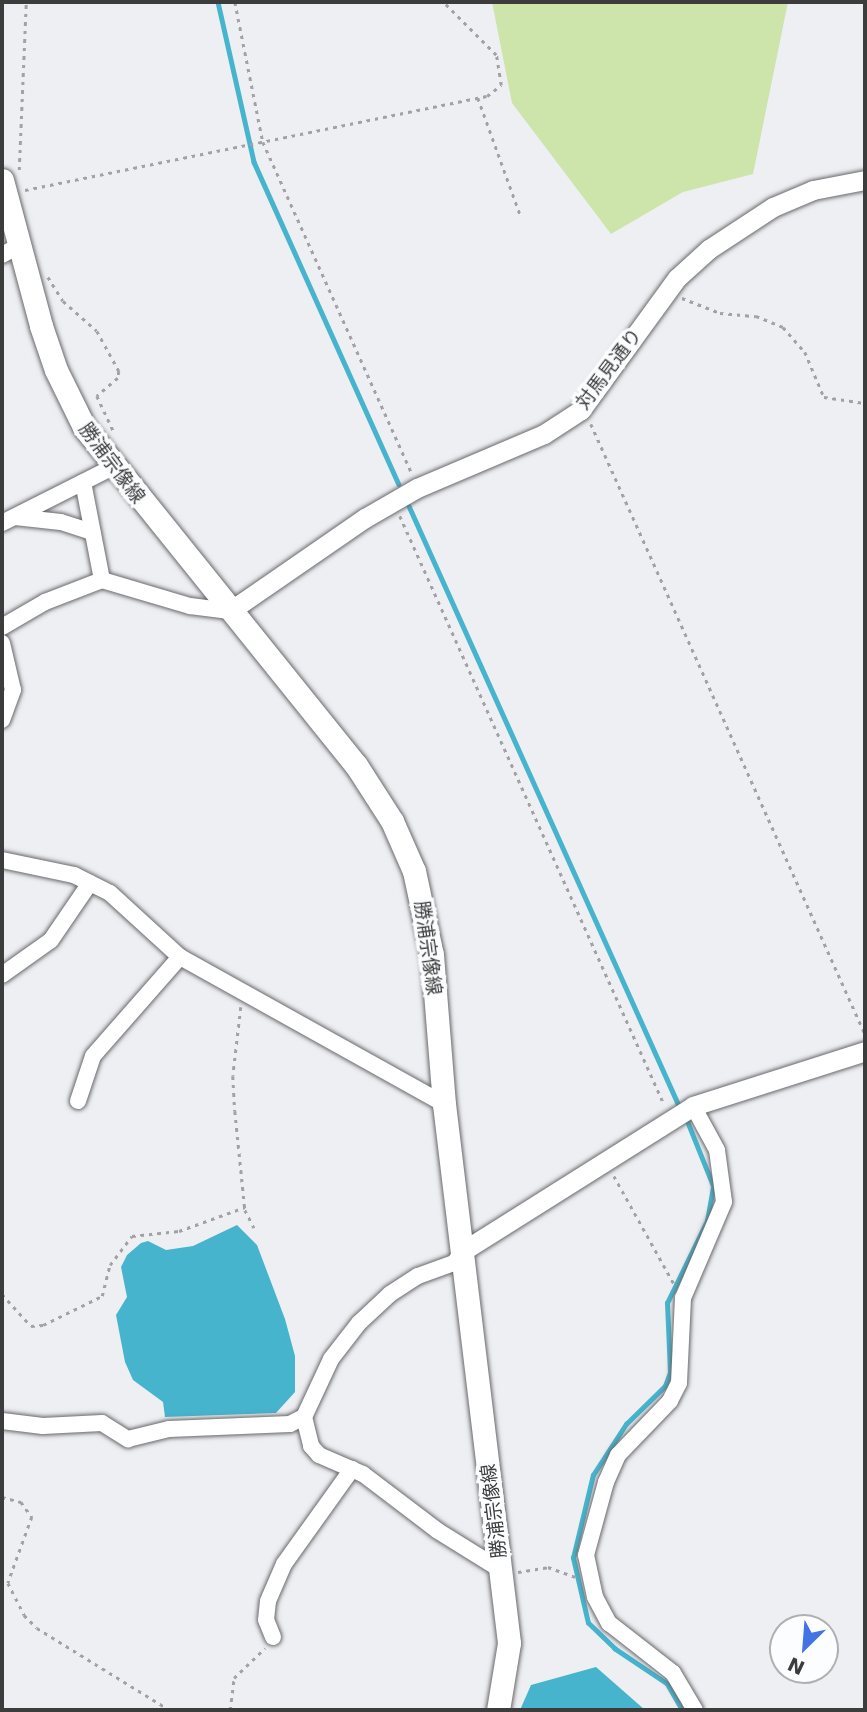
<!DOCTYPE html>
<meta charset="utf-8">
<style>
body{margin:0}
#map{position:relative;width:867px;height:1712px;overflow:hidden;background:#eeeff3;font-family:"DejaVu Sans","Noto Sans JP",sans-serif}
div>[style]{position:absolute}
.green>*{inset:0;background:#cde4ab}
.water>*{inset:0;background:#46b4cc}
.stream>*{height:4.5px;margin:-2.25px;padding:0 2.25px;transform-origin:2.25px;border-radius:2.25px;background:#46b4cc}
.path>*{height:2.5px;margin-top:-1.25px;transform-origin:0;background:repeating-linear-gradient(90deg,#a2a2a5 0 3.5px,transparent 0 8.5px)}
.roads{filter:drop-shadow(0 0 2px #69696c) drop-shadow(0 0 2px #69696c)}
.minor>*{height:16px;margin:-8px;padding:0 8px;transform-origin:8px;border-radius:8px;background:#fff}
.tertiary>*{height:19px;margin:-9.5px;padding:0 9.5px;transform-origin:9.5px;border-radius:9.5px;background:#fff}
.secondary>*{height:23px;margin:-11.5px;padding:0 11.5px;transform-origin:11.5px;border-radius:11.5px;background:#fff}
span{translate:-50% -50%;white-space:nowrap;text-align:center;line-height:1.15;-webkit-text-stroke:7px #fcfdff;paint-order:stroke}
.street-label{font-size:19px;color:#3c3c3d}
.frame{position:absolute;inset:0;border:4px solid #3c3c3d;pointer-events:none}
.north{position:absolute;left:769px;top:1614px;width:70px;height:70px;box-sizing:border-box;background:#fcfdff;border:2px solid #afb0b1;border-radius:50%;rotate:205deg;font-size:19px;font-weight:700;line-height:28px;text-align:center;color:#3c3c3d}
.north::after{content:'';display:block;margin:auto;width:24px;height:32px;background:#4374e5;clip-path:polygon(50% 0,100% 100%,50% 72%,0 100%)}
</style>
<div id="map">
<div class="green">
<i style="clip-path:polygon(492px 2px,788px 2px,753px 174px,683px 192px,611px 234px,512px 103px)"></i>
</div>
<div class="water">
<i style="clip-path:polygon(237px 1225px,257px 1245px,285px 1319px,295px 1356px,295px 1392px,276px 1413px,165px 1417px,163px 1402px,133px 1380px,125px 1362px,116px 1315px,127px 1297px,121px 1267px,127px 1255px,141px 1243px,148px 1241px,166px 1250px,193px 1246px)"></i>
<i style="clip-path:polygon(596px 1667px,645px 1710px,520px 1710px,531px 1685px)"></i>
</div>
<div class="stream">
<i style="left:218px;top:2px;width:164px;rotate:77.3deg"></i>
<i style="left:254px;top:162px;width:353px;rotate:65.8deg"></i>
<i style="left:409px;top:506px;width:660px;rotate:65.76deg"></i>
<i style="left:682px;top:1710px;width:30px;rotate:-120deg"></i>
<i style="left:667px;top:1684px;width:63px;rotate:-146.1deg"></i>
<i style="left:615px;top:1649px;width:37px;rotate:-136deg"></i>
<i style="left:588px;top:1623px;width:67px;rotate:-103deg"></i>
<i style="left:573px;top:1558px;width:85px;rotate:-76.5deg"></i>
<i style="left:593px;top:1475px;width:61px;rotate:-57.1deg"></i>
<i style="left:626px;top:1424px;width:54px;rotate:-44.3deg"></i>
<i style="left:665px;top:1386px;width:15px;rotate:-70deg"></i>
<i style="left:670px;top:1372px;width:69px;rotate:-92.5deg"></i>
<i style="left:667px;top:1303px;width:91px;rotate:-64deg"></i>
<i style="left:707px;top:1221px;width:36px;rotate:-80deg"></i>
<i style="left:713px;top:1186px;width:72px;rotate:-111.9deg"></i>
</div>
<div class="path">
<i style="left:235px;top:2px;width:143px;rotate:78.7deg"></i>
<i style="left:263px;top:142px;width:362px;rotate:65.8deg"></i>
<i style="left:478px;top:98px;width:123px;rotate:70.1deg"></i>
<i style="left:19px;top:170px;width:168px;rotate:-87.6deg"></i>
<i style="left:25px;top:190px;width:471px;rotate:-11.5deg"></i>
<i style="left:487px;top:96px;width:18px;rotate:-38deg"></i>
<i style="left:501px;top:85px;width:30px;rotate:-99deg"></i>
<i style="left:496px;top:55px;width:75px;rotate:-135deg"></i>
<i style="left:48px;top:277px;width:28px;rotate:58deg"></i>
<i style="left:63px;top:301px;width:45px;rotate:41.4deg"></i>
<i style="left:97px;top:331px;width:46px;rotate:61.2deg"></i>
<i style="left:119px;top:371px;width:7px;rotate:98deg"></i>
<i style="left:118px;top:378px;width:28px;rotate:139deg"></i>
<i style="left:97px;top:396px;width:42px;rotate:64.7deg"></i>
<i style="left:682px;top:298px;width:41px;rotate:21.5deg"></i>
<i style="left:720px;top:313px;width:36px;rotate:5deg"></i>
<i style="left:756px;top:316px;width:29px;rotate:22deg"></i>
<i style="left:783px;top:327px;width:33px;rotate:49deg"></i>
<i style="left:805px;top:352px;width:49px;rotate:67.1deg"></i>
<i style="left:824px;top:397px;width:41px;rotate:8.3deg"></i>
<i style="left:591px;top:424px;width:669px;rotate:65.81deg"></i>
<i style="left:400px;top:516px;width:645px;rotate:65.82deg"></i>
<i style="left:241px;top:1007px;width:69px;rotate:96.6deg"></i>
<i style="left:233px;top:1076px;width:35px;rotate:87deg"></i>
<i style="left:235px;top:1111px;width:100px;rotate:84.2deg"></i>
<i style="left:245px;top:1210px;width:20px;rotate:63deg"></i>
<i style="left:614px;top:1176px;width:124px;rotate:60.9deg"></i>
<i style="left:2px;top:1294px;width:43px;rotate:47.8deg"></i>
<i style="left:31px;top:1326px;width:12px;rotate:-5deg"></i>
<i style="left:43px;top:1325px;width:66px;rotate:-26.2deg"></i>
<i style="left:102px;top:1296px;width:32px;rotate:-76deg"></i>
<i style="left:110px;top:1265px;width:36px;rotate:-53deg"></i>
<i style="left:132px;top:1236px;width:47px;rotate:-6.1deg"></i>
<i style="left:179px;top:1231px;width:70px;rotate:-20deg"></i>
<i style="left:2px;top:1497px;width:20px;rotate:15deg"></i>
<i style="left:21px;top:1502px;width:19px;rotate:54deg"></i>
<i style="left:32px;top:1517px;width:70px;rotate:110deg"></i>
<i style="left:8px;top:1583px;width:36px;rotate:63deg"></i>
<i style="left:24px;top:1615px;width:18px;rotate:45deg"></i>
<i style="left:37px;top:1628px;width:156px;rotate:31.7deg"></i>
<i style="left:518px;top:1572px;width:30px;rotate:-9deg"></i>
<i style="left:548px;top:1567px;width:29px;rotate:20deg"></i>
<i style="left:230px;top:1710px;width:32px;rotate:-83deg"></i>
<i style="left:234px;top:1678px;width:43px;rotate:-44.1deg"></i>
</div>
<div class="roads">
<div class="minor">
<i style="left:2px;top:255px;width:18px;rotate:-29deg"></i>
<i style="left:83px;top:482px;width:100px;rotate:79deg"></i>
<i style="left:15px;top:517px;width:46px;rotate:6.2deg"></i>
<i style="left:61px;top:522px;width:33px;rotate:18deg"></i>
<i style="left:2px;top:523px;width:124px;rotate:-26.8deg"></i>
<i style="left:2px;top:627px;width:50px;rotate:-30.2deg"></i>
<i style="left:45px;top:602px;width:61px;rotate:-21.1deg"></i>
<i style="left:102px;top:580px;width:92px;rotate:16.5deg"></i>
<i style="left:190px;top:606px;width:40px;rotate:7.1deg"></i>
<i style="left:2px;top:643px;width:48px;rotate:76.8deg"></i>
<i style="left:13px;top:690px;width:32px;rotate:110deg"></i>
<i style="left:2px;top:860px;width:74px;rotate:11.8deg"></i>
<i style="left:74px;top:875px;width:40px;rotate:26.6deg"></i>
<i style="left:110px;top:893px;width:95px;rotate:42.4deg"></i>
<i style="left:180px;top:957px;width:302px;rotate:29.1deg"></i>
<i style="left:2px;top:975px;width:60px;rotate:-35.5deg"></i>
<i style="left:51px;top:940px;width:69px;rotate:-55.6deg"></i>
<i style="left:78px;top:1101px;width:47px;rotate:-71.6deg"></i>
<i style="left:93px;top:1056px;width:132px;rotate:-48.7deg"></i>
<i style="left:693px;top:1106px;width:50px;rotate:61.4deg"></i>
<i style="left:717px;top:1150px;width:52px;rotate:82.3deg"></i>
<i style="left:724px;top:1202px;width:104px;rotate:113.1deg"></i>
<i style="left:683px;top:1298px;width:85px;rotate:92.7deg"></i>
<i style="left:679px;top:1383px;width:20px;rotate:117deg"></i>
<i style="left:670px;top:1401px;width:75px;rotate:133.9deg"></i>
<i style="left:618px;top:1455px;width:30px;rotate:114deg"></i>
<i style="left:606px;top:1482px;width:76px;rotate:105.3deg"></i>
<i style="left:586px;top:1555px;width:43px;rotate:77.9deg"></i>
<i style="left:595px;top:1597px;width:30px;rotate:62deg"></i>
<i style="left:609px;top:1623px;width:81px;rotate:38deg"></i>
<i style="left:673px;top:1673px;width:43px;rotate:59.3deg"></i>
<i style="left:304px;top:1417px;width:30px;rotate:76deg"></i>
<i style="left:311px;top:1446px;width:12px;rotate:48deg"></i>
<i style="left:319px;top:1455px;width:48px;rotate:23.4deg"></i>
<i style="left:363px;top:1474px;width:94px;rotate:37.2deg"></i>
<i style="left:438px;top:1531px;width:74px;rotate:31.8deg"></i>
<i style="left:2px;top:1421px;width:41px;rotate:7deg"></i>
<i style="left:43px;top:1426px;width:59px;rotate:-2.9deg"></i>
<i style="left:102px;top:1423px;width:31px;rotate:32deg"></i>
<i style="left:128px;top:1439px;width:42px;rotate:-13.7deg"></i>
<i style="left:169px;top:1429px;width:121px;rotate:-2.4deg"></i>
<i style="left:290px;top:1424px;width:16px;rotate:-27deg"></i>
<i style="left:304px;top:1417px;width:64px;rotate:-65deg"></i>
<i style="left:331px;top:1359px;width:46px;rotate:-52.1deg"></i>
<i style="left:359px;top:1323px;width:42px;rotate:-43.1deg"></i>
<i style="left:390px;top:1294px;width:33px;rotate:-33deg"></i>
<i style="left:418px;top:1276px;width:38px;rotate:-20deg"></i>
<i style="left:454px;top:1263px;width:15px;rotate:-53deg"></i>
<i style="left:273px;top:1637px;width:18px;rotate:-112deg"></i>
<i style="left:266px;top:1620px;width:19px;rotate:-84deg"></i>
<i style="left:268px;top:1601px;width:40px;rotate:-66.6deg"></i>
<i style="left:284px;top:1564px;width:117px;rotate:-54.4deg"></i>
</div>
<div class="tertiary">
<i style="left:230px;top:611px;width:164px;rotate:-34.6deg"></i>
<i style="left:365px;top:518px;width:60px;rotate:-30deg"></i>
<i style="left:417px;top:488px;width:138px;rotate:-23deg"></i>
<i style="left:544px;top:434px;width:44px;rotate:-33deg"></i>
<i style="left:581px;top:410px;width:163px;rotate:-54deg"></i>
<i style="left:677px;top:278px;width:43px;rotate:-42.2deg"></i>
<i style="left:709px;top:249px;width:77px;rotate:-33.3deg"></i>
<i style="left:773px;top:207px;width:43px;rotate:-23deg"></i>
<i style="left:813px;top:190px;width:53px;rotate:-10.9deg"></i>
<i style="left:463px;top:1251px;width:272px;rotate:-32.2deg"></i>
<i style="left:693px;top:1106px;width:181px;rotate:-17.7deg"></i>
</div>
<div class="secondary">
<i style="left:2px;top:180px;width:151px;rotate:75deg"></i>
<i style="left:41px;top:326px;width:46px;rotate:71.2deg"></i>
<i style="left:56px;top:370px;width:64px;rotate:63.8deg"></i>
<i style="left:84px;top:427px;width:434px;rotate:51.2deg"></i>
<i style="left:356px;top:765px;width:67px;rotate:57.3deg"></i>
<i style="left:392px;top:821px;width:55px;rotate:66.3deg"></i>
<i style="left:414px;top:871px;width:86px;rotate:77.9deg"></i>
<i style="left:432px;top:955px;width:149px;rotate:85.4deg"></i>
<i style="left:444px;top:1104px;width:543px;rotate:83.12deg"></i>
<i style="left:509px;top:1643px;width:68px;rotate:99.3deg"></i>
</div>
</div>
<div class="street-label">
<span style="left:609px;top:369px;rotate:-53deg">対馬見通り</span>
<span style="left:112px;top:463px;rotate:53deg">勝浦宗像線</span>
<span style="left:428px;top:948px;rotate:82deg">勝浦宗像線</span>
<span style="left:494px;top:1511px;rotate:-97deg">勝浦宗像線</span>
</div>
<div class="frame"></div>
<div class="north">N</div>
</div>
